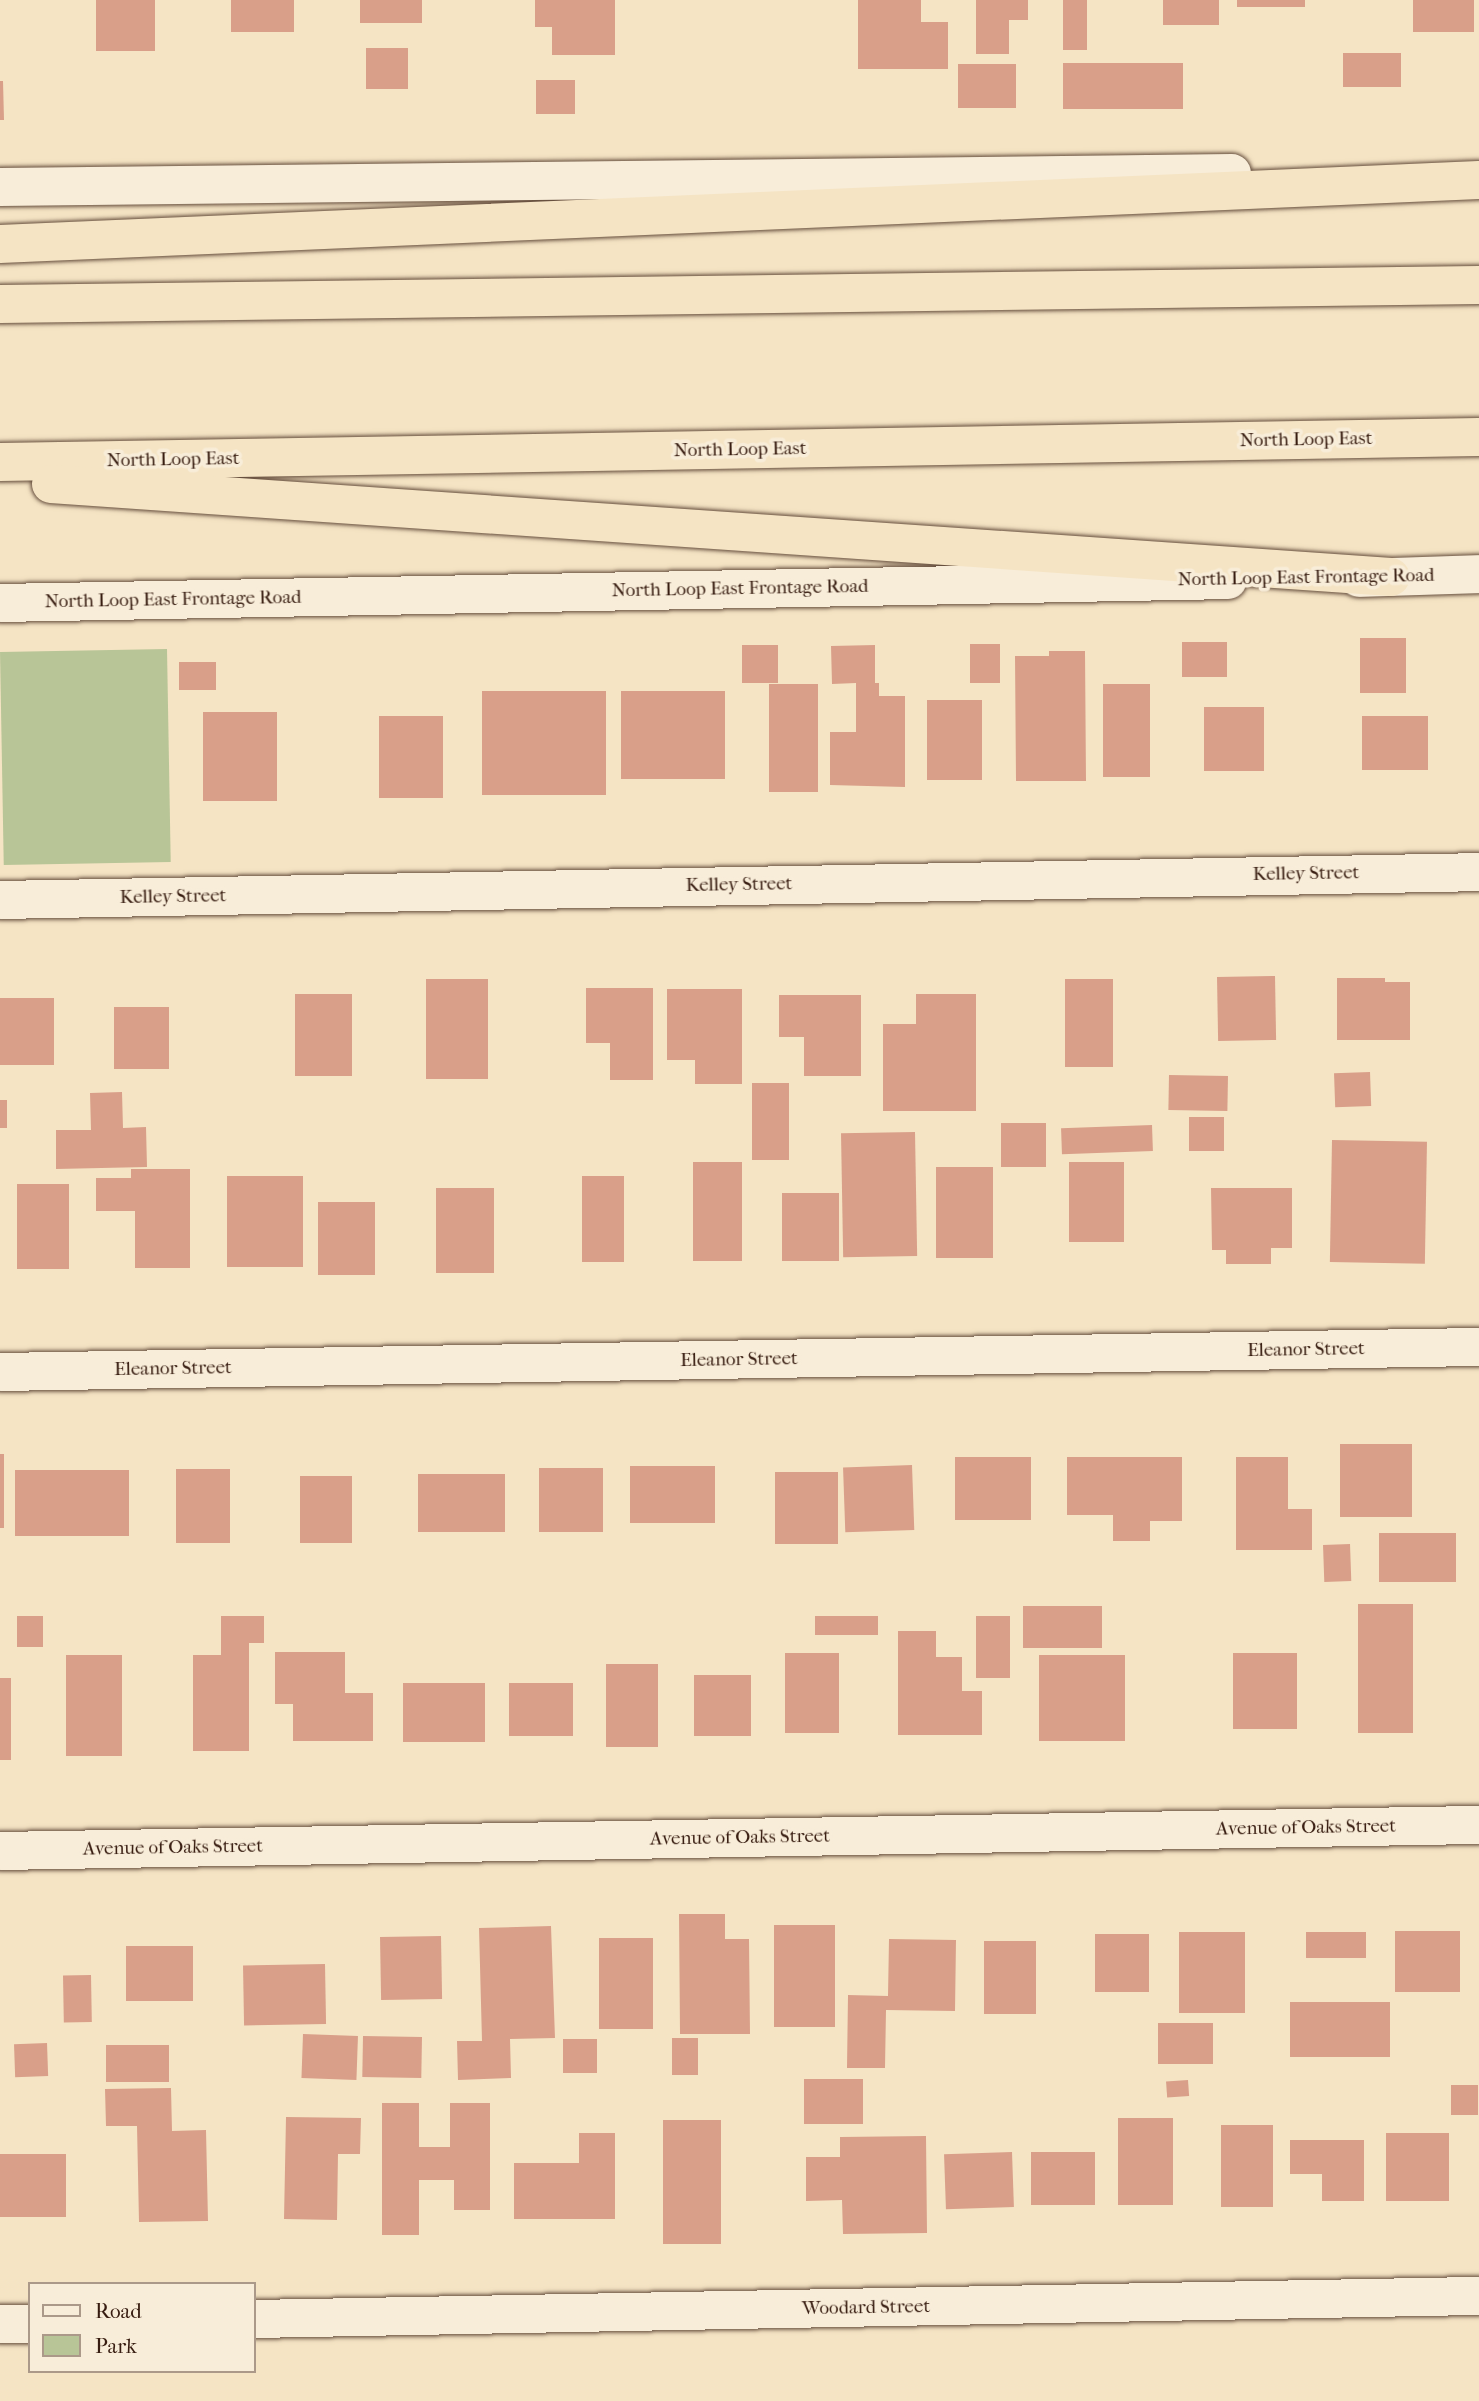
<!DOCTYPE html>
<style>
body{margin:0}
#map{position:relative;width:1479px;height:2401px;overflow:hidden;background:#f5e4c4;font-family:"IM FELL French Canon",serif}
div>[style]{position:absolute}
.green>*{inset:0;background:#b8c597;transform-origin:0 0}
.building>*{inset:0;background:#d99f89;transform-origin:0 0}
.roads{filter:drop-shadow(0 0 2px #664e3d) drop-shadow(0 0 2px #664e3d)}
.minor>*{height:38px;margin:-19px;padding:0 19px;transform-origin:19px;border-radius:19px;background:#f8edd9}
.secondary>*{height:38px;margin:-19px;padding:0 19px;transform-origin:19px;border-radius:19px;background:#f8edd9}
.motorway>*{height:38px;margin:-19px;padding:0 19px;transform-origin:19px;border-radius:19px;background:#f5e4c4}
span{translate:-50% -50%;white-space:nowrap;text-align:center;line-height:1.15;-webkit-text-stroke:7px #f8edd9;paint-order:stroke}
.street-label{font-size:19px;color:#371c10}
.legend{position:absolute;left:28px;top:2282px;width:228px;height:91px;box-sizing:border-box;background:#f8edd9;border:2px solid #ab9989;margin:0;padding:9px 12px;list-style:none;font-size:21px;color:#371c10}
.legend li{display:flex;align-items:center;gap:14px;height:35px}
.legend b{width:35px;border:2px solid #ab9989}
</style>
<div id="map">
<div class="green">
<i style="left:167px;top:649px;width:213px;height:167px;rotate:89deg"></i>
</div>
<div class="building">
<i style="left:96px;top:0;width:59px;height:51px"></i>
<i style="left:231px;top:0;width:63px;height:32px"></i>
<i style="left:360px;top:0;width:62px;height:23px"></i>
<i style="clip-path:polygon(535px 0,615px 0,615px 55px,552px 55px,552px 27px,535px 27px)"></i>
<i style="clip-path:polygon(858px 0,921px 0,921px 22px,948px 22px,948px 69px,858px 69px)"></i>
<i style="clip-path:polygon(976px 0,1028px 0,1028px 20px,1009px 20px,1009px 54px,976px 54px)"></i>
<i style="left:1063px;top:0;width:24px;height:50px"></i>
<i style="left:1163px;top:0;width:56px;height:25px"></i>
<i style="left:1237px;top:0;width:68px;height:7px"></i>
<i style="left:1413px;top:0;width:61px;height:32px"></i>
<i style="left:366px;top:48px;width:42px;height:41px"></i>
<i style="left:1343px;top:53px;width:58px;height:34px"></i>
<i style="left:1063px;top:63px;width:120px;height:46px"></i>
<i style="left:958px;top:64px;width:58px;height:44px"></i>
<i style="left:536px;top:80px;width:39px;height:34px"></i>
<i style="clip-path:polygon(0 81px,3px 81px,4px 120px,0 120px)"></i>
<i style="left:1360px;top:638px;width:46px;height:55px"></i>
<i style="left:1182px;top:642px;width:45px;height:35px"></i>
<i style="left:970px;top:644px;width:30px;height:39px"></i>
<i style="left:742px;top:645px;width:36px;height:38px"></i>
<i style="clip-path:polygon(875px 645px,875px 683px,879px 683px,879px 696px,905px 696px,905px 787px,830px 785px,830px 732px,856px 732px,856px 683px,832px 684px,831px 646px)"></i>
<i style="clip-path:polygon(1049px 651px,1085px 651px,1086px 781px,1016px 781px,1015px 656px,1049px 656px)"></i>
<i style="left:179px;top:662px;width:37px;height:28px"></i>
<i style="left:769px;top:684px;width:49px;height:108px"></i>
<i style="left:1103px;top:684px;width:47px;height:93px"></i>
<i style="left:482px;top:691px;width:124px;height:104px"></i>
<i style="left:621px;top:691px;width:104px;height:88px"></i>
<i style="left:927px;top:700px;width:55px;height:80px"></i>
<i style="left:1204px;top:707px;width:60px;height:64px"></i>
<i style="left:203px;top:712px;width:74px;height:89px"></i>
<i style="left:379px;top:716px;width:64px;height:82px"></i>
<i style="left:1362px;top:716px;width:66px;height:54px"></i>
<i style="left:1275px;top:976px;width:64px;height:58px;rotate:89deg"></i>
<i style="clip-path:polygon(1337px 978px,1385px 978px,1385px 982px,1410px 982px,1410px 1040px,1337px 1040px)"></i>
<i style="left:426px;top:979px;width:62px;height:100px"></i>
<i style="left:1065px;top:979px;width:48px;height:88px"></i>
<i style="clip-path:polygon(586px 988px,653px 988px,653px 1080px,610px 1080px,610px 1043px,586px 1043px)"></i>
<i style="clip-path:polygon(667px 989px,742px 989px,742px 1084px,695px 1084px,695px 1060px,667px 1060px)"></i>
<i style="left:295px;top:994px;width:57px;height:82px"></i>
<i style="clip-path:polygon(916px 994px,976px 994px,976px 1111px,883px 1111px,883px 1024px,916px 1024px)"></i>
<i style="clip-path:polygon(779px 995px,861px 995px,861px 1076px,804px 1076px,804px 1037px,779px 1037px)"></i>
<i style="left:0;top:998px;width:54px;height:67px"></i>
<i style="left:114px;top:1007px;width:55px;height:62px"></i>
<i style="left:1370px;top:1072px;width:34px;height:36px;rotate:88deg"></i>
<i style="left:1169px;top:1075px;width:59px;height:35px;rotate:1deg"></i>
<i style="left:752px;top:1083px;width:37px;height:77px"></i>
<i style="clip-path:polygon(122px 1092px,123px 1128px,146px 1127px,147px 1167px,56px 1169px,56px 1130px,91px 1130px,90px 1093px)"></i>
<i style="left:0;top:1100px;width:7px;height:28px"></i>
<i style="left:1224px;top:1117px;width:34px;height:35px;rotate:90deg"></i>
<i style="left:1001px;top:1123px;width:45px;height:44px"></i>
<i style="left:1152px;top:1125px;width:26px;height:91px;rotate:88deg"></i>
<i style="left:915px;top:1132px;width:124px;height:74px;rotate:89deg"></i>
<i style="left:1332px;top:1140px;width:95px;height:122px;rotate:1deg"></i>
<i style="left:693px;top:1162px;width:49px;height:99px"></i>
<i style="left:1069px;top:1162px;width:55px;height:80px"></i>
<i style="left:936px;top:1167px;width:57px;height:91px"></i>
<i style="clip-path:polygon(131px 1169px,190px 1169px,190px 1268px,135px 1268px,135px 1211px,96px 1211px,96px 1178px,131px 1178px)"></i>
<i style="left:227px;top:1176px;width:76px;height:91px"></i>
<i style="left:582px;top:1176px;width:42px;height:86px"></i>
<i style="left:17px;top:1184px;width:52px;height:85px"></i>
<i style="left:436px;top:1188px;width:58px;height:85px"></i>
<i style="clip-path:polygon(1211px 1188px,1292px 1188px,1292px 1248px,1271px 1248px,1271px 1264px,1226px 1264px,1226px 1250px,1212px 1250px)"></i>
<i style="left:782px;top:1193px;width:57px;height:68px"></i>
<i style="left:318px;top:1202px;width:57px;height:73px"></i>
<i style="left:1340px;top:1444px;width:72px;height:73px"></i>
<i style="left:0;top:1454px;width:4px;height:74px"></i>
<i style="left:955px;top:1457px;width:76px;height:63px"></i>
<i style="clip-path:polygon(1067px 1457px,1182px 1457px,1182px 1521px,1150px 1521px,1150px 1541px,1113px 1541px,1113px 1515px,1067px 1515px)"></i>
<i style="clip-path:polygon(1236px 1457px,1288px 1457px,1288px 1509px,1312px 1509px,1312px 1550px,1236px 1550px)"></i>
<i style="left:912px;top:1465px;width:65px;height:69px;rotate:88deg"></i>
<i style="left:630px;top:1466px;width:85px;height:57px"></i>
<i style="left:539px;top:1468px;width:64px;height:64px"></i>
<i style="left:176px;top:1469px;width:54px;height:74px"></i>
<i style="left:15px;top:1470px;width:114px;height:66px"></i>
<i style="left:838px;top:1472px;width:72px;height:63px;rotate:90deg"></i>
<i style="left:418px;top:1474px;width:87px;height:58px"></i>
<i style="left:300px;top:1476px;width:52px;height:67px"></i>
<i style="left:1379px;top:1533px;width:77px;height:49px"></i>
<i style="left:1350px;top:1544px;width:37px;height:27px;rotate:88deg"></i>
<i style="left:1358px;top:1604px;width:55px;height:129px"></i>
<i style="left:1023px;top:1606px;width:79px;height:42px"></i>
<i style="left:17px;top:1616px;width:26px;height:31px"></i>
<i style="clip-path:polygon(221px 1616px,264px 1616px,264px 1643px,249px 1643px,249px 1751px,193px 1751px,193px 1655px,221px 1655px)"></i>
<i style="left:815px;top:1616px;width:63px;height:19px"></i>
<i style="left:976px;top:1616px;width:34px;height:62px"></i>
<i style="clip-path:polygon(898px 1631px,936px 1631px,936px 1657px,962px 1657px,962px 1691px,982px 1691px,982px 1735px,898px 1735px)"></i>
<i style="clip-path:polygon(275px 1652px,345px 1652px,345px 1693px,373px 1693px,373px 1741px,293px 1741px,293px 1704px,275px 1704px)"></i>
<i style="left:785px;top:1653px;width:54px;height:80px"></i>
<i style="left:1233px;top:1653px;width:64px;height:76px"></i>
<i style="left:66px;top:1655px;width:56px;height:101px"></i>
<i style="left:1039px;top:1655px;width:86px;height:86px"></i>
<i style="left:606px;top:1664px;width:52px;height:83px"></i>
<i style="left:694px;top:1675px;width:57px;height:61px"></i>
<i style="left:0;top:1678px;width:11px;height:82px"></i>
<i style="left:403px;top:1683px;width:82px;height:59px"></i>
<i style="left:509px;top:1683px;width:64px;height:53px"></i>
<i style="clip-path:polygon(679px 1914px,725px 1914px,725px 1939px,749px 1939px,750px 2034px,680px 2034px)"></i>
<i style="left:774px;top:1925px;width:61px;height:102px"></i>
<i style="clip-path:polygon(551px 1926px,555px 2038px,510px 2039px,511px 2078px,458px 2080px,457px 2041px,482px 2041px,479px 1928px)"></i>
<i style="left:1395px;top:1931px;width:65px;height:61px"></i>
<i style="left:1179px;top:1932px;width:66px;height:81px"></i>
<i style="left:1306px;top:1932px;width:60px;height:26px"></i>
<i style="left:1095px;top:1934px;width:54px;height:58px"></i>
<i style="left:441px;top:1936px;width:63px;height:61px;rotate:89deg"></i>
<i style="left:599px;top:1938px;width:54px;height:91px"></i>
<i style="clip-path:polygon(889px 1939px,956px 1940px,955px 2011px,886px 2010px,885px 2068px,847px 2068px,848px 1995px,888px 1996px)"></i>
<i style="left:984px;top:1941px;width:52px;height:73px"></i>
<i style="left:126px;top:1946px;width:67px;height:55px"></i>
<i style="left:325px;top:1964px;width:60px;height:82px;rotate:89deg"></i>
<i style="left:91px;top:1975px;width:47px;height:28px;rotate:89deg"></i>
<i style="left:1290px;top:2002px;width:100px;height:55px"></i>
<i style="left:1158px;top:2023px;width:55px;height:41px"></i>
<i style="left:303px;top:2034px;width:55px;height:44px;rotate:2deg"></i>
<i style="left:363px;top:2036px;width:59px;height:41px;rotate:1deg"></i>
<i style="left:672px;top:2038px;width:26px;height:37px"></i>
<i style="left:563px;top:2039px;width:34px;height:34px"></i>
<i style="left:47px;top:2043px;width:33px;height:33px;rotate:88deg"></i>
<i style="left:106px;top:2045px;width:63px;height:37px"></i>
<i style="left:804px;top:2079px;width:59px;height:45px"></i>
<i style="left:1188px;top:2080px;width:16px;height:22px;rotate:86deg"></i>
<i style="left:1451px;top:2085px;width:27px;height:30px"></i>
<i style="clip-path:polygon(171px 2088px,172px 2131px,206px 2130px,208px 2221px,139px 2222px,137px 2126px,106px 2126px,105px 2089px)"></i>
<i style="clip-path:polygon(382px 2103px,419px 2103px,419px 2147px,450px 2147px,450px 2103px,490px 2103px,490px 2210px,454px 2210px,454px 2180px,419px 2180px,419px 2235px,382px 2235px)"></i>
<i style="clip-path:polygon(286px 2117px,361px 2118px,360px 2154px,338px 2154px,337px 2220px,284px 2219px)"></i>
<i style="left:1118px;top:2118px;width:55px;height:87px"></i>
<i style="left:663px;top:2120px;width:58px;height:124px"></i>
<i style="left:1221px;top:2125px;width:52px;height:82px"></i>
<i style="clip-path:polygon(579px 2133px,615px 2133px,615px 2219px,514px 2219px,514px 2163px,579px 2163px)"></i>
<i style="left:1386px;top:2133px;width:63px;height:68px"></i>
<i style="clip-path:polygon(926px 2136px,927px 2233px,843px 2234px,842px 2200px,806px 2201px,806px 2157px,840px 2157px,840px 2137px)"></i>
<i style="clip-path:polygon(1290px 2140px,1364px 2140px,1364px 2201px,1322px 2201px,1322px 2174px,1290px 2174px)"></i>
<i style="left:1012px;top:2152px;width:55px;height:68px;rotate:88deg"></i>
<i style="left:1031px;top:2152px;width:64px;height:53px"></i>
<i style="left:0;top:2154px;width:66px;height:63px"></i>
</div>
<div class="roads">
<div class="minor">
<i style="left:0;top:900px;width:1479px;rotate:-1.08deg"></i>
<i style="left:0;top:1372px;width:1479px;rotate:-0.97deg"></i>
<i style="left:0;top:1851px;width:1479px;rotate:-1.01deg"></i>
<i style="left:254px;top:2319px;width:1225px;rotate:-1.08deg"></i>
<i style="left:0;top:2324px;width:30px"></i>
</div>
<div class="secondary">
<i style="left:0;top:187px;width:1232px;rotate:-0.65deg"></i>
<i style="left:1359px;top:578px;width:120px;rotate:-1.9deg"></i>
<i style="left:0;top:603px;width:1228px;rotate:-1.07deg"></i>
</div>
<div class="motorway">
<i style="left:0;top:244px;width:1480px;rotate:-2.48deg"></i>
<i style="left:0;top:304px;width:1479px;rotate:-0.74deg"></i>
<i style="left:0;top:462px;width:1479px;rotate:-0.97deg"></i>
<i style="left:51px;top:484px;width:1343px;rotate:3.97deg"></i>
</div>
</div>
<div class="street-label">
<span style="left:1306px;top:440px;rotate:-1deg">North Loop East</span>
<span style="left:740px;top:450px;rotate:-1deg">North Loop East</span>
<span style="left:173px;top:460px;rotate:-1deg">North Loop East</span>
<span style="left:1306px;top:578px;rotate:-1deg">North Loop East Frontage Road</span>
<span style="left:740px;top:589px;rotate:-1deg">North Loop East Frontage Road</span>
<span style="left:173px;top:600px;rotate:-1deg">North Loop East Frontage Road</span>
<span style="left:1306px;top:874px;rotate:-1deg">Kelley Street</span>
<span style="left:739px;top:885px;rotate:-1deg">Kelley Street</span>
<span style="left:173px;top:897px;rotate:-1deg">Kelley Street</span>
<span style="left:1306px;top:1350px;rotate:-1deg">Eleanor Street</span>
<span style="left:739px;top:1360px;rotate:-1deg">Eleanor Street</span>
<span style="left:173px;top:1369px;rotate:-1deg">Eleanor Street</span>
<span style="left:1306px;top:1828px;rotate:-1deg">Avenue of Oaks Street</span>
<span style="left:740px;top:1838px;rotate:-1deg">Avenue of Oaks Street</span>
<span style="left:173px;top:1848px;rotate:-1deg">Avenue of Oaks Street</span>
<span style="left:866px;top:2308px;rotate:-1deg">Woodard Street</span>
</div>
<ul class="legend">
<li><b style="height:9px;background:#f8edd9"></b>Road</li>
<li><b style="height:19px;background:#b8c597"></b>Park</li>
</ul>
</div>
